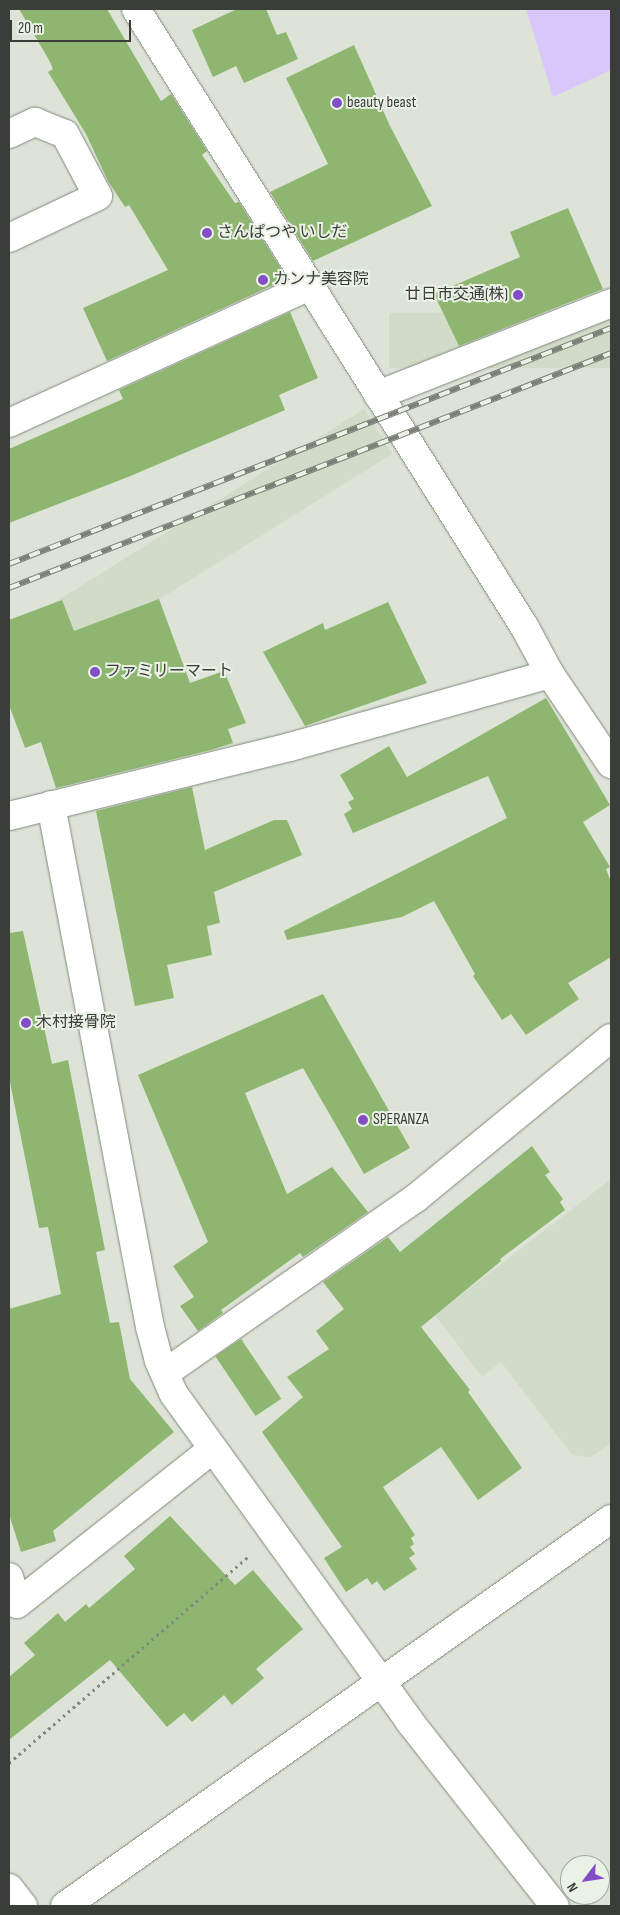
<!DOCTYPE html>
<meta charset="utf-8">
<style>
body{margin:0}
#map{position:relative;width:620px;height:1915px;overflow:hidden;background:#dde4d7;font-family:"Sofia Sans Condensed","Noto Sans JP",sans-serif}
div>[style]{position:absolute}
.built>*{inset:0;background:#d0dcc8;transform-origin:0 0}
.green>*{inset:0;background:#d8c7f8}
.building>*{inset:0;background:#8eb670;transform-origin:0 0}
.path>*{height:3px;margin-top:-1.5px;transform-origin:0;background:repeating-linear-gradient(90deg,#848980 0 2.5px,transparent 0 6.5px)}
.roads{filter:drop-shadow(0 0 1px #81887c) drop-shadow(0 0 1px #81887c)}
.street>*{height:28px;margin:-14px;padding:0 14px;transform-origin:14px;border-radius:14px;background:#fff}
.secondary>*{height:28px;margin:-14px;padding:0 14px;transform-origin:14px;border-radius:14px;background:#fff}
.rail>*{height:5.5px;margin-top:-2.75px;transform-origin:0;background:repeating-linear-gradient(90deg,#eaf1e5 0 11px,#7c8078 0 22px);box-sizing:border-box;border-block:1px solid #7c8078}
.dots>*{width:14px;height:14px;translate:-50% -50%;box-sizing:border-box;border:2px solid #eaf1e5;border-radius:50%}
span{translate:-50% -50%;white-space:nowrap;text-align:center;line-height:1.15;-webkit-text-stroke:4px #eaf1e5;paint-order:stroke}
.poi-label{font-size:16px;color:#3a3d38}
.left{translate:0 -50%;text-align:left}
.right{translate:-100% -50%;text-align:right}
.frame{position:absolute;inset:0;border:10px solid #3a3d38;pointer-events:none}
.north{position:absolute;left:560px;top:1855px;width:50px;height:50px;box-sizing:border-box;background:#eaf1e5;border:1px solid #a4a9a0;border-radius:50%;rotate:239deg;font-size:14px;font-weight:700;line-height:20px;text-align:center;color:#3a3d38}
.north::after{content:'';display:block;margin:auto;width:18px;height:22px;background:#824dc5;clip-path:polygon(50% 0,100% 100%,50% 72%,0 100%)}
.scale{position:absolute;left:10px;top:20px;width:121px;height:22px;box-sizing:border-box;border:2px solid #3a3d38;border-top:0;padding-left:6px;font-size:15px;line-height:18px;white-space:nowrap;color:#3a3d38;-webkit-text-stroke:4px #eaf1e5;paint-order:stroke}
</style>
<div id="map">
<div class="built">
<i style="left:611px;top:313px;width:55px;height:222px;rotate:90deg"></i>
<i style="left:364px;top:409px;width:53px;height:381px;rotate:58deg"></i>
<i style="clip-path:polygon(611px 1179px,611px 1443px,591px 1457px,572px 1455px,501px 1362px,482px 1377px,435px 1315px)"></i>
</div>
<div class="green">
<i style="clip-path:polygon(526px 9px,611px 9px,611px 70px,553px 97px)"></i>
</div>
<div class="building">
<i style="clip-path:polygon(19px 9px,107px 9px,161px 101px,171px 94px,207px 151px,202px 155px,235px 203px,239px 202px,285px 275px,278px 278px,280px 282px,107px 361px,83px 308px,168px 270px,129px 205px,125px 207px,108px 181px,86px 134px,48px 72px,53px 69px,49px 60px)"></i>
<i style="clip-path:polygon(237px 9px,266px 9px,277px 35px,286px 32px,298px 59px,244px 83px,236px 66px,213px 77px,192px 30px)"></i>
<i style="clip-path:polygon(354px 45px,390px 126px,432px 206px,313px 261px,270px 192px,328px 164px,286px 78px)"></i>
<i style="clip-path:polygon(568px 208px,603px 289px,459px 346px,434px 294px,520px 257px,510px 232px)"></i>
<i style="clip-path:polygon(290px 312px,318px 378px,279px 395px,285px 410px,128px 477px,9px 523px,9px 449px,123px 399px,119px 390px)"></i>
<i style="clip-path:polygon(159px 599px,190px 683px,224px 671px,246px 723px,228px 729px,233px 743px,211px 750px,56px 788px,41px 742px,25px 748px,9px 705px,9px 620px,62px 600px,74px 631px)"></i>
<i style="clip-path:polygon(388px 602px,427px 683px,305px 726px,263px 652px,323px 623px,325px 630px)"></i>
<i style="clip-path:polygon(546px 698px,610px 805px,583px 822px,610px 867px,606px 869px,611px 882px,611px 957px,568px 983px,579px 999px,526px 1035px,511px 1014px,502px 1020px,473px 976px,475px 974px,434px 901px,402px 917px,287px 940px,284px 931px,507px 818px,488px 776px,353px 833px,344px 814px,352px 809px,348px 802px,354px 799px,340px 775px,389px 746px,407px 777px)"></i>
<i style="clip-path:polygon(192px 787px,205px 850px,274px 820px,287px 820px,302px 855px,214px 892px,220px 923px,207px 926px,212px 955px,167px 965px,174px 998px,135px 1006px,96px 811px)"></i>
<i style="clip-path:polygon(23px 931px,52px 1064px,68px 1060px,105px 1250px,96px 1252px,110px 1323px,119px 1322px,130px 1379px,174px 1432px,53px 1531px,56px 1541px,21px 1552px,9px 1514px,9px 1309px,61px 1294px,48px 1227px,39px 1228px,9px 1077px,9px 933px)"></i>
<i style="clip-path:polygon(323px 994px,410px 1148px,364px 1174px,303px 1068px,245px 1093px,287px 1194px,332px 1167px,368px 1212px,303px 1257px,300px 1253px,221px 1310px,223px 1313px,198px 1331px,180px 1306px,194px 1297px,173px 1266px,208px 1242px,138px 1075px)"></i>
<i style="clip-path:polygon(532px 1146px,550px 1172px,545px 1175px,563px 1199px,560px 1202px,565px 1210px,500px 1259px,501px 1261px,421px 1327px,470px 1390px,468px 1392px,522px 1468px,478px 1500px,441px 1447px,383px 1487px,415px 1535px,411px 1538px,414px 1544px,410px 1547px,415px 1554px,409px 1558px,417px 1569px,384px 1591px,377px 1581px,372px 1585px,367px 1578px,346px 1592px,324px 1558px,342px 1547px,262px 1432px,303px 1397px,287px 1377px,329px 1349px,316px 1331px,344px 1309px,323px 1282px,388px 1237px,400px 1252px)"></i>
<i style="left:241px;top:1339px;width:72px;height:31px;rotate:56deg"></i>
<i style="clip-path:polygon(170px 1516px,235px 1585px,253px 1570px,303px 1629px,256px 1669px,264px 1678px,232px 1705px,224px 1695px,192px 1722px,184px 1713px,167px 1727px,110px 1660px,9px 1740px,9px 1677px,35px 1655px,24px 1643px,58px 1613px,65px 1622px,86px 1604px,89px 1608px,135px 1569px,124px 1556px)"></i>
</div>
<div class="path">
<i style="left:9px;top:1763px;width:316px;rotate:-40.8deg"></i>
</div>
<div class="roads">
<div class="street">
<i style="left:9px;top:134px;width:29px;rotate:-25deg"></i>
<i style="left:35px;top:122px;width:32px;rotate:22deg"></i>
<i style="left:65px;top:134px;width:70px;rotate:62deg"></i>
<i style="left:98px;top:196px;width:98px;rotate:154.7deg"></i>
<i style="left:378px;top:395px;width:251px;rotate:-21.5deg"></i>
<i style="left:9px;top:423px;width:331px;rotate:-24.5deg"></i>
<i style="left:51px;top:805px;width:531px;rotate:79.26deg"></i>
<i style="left:150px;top:1327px;width:35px;rotate:75deg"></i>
<i style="left:159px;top:1361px;width:35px;rotate:66deg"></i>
<i style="left:173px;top:1393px;width:405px;rotate:54.2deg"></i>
<i style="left:410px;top:1722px;width:234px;rotate:51.8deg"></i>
<i style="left:9px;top:816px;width:289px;rotate:-13.8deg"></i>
<i style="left:290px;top:747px;width:270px;rotate:-15.7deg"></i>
<i style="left:165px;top:1373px;width:306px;rotate:-34.9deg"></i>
<i style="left:416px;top:1198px;width:252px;rotate:-39.4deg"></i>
<i style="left:9px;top:1577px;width:28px;rotate:73deg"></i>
<i style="left:17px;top:1604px;width:248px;rotate:-38.4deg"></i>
</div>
<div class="secondary">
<i style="left:136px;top:9px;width:729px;rotate:57.84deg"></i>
<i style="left:524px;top:626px;width:55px;rotate:61.6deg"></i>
<i style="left:550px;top:674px;width:109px;rotate:55.9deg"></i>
<i style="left:9px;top:1888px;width:23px;rotate:52deg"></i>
<i style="left:65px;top:1906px;width:669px;rotate:-35.33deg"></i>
</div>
</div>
<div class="rail">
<i style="left:9px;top:564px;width:647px;rotate:-21.41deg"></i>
<i style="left:9px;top:588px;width:646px;rotate:-21.32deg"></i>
</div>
<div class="dots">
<i style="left:337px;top:103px;background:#824dc5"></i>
<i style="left:207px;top:233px;background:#824dc5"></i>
<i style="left:263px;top:280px;background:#824dc5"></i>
<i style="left:518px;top:295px;background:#824dc5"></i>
<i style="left:95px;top:672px;background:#824dc5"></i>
<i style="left:26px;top:1023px;background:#824dc5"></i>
<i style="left:363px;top:1120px;background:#824dc5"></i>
</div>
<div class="poi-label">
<span class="left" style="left:347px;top:103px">beauty beast</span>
<span class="left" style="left:217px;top:233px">さんぱつや いしだ</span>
<span class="left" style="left:273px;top:280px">カンナ美容院</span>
<span class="right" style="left:508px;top:295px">廿日市交通(株)</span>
<span class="left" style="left:105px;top:672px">ファミリーマート</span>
<span class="left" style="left:36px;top:1023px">木村接骨院</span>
<span class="left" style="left:373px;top:1120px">SPERANZA</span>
</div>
<div class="frame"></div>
<div class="north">N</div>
<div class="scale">20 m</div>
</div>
